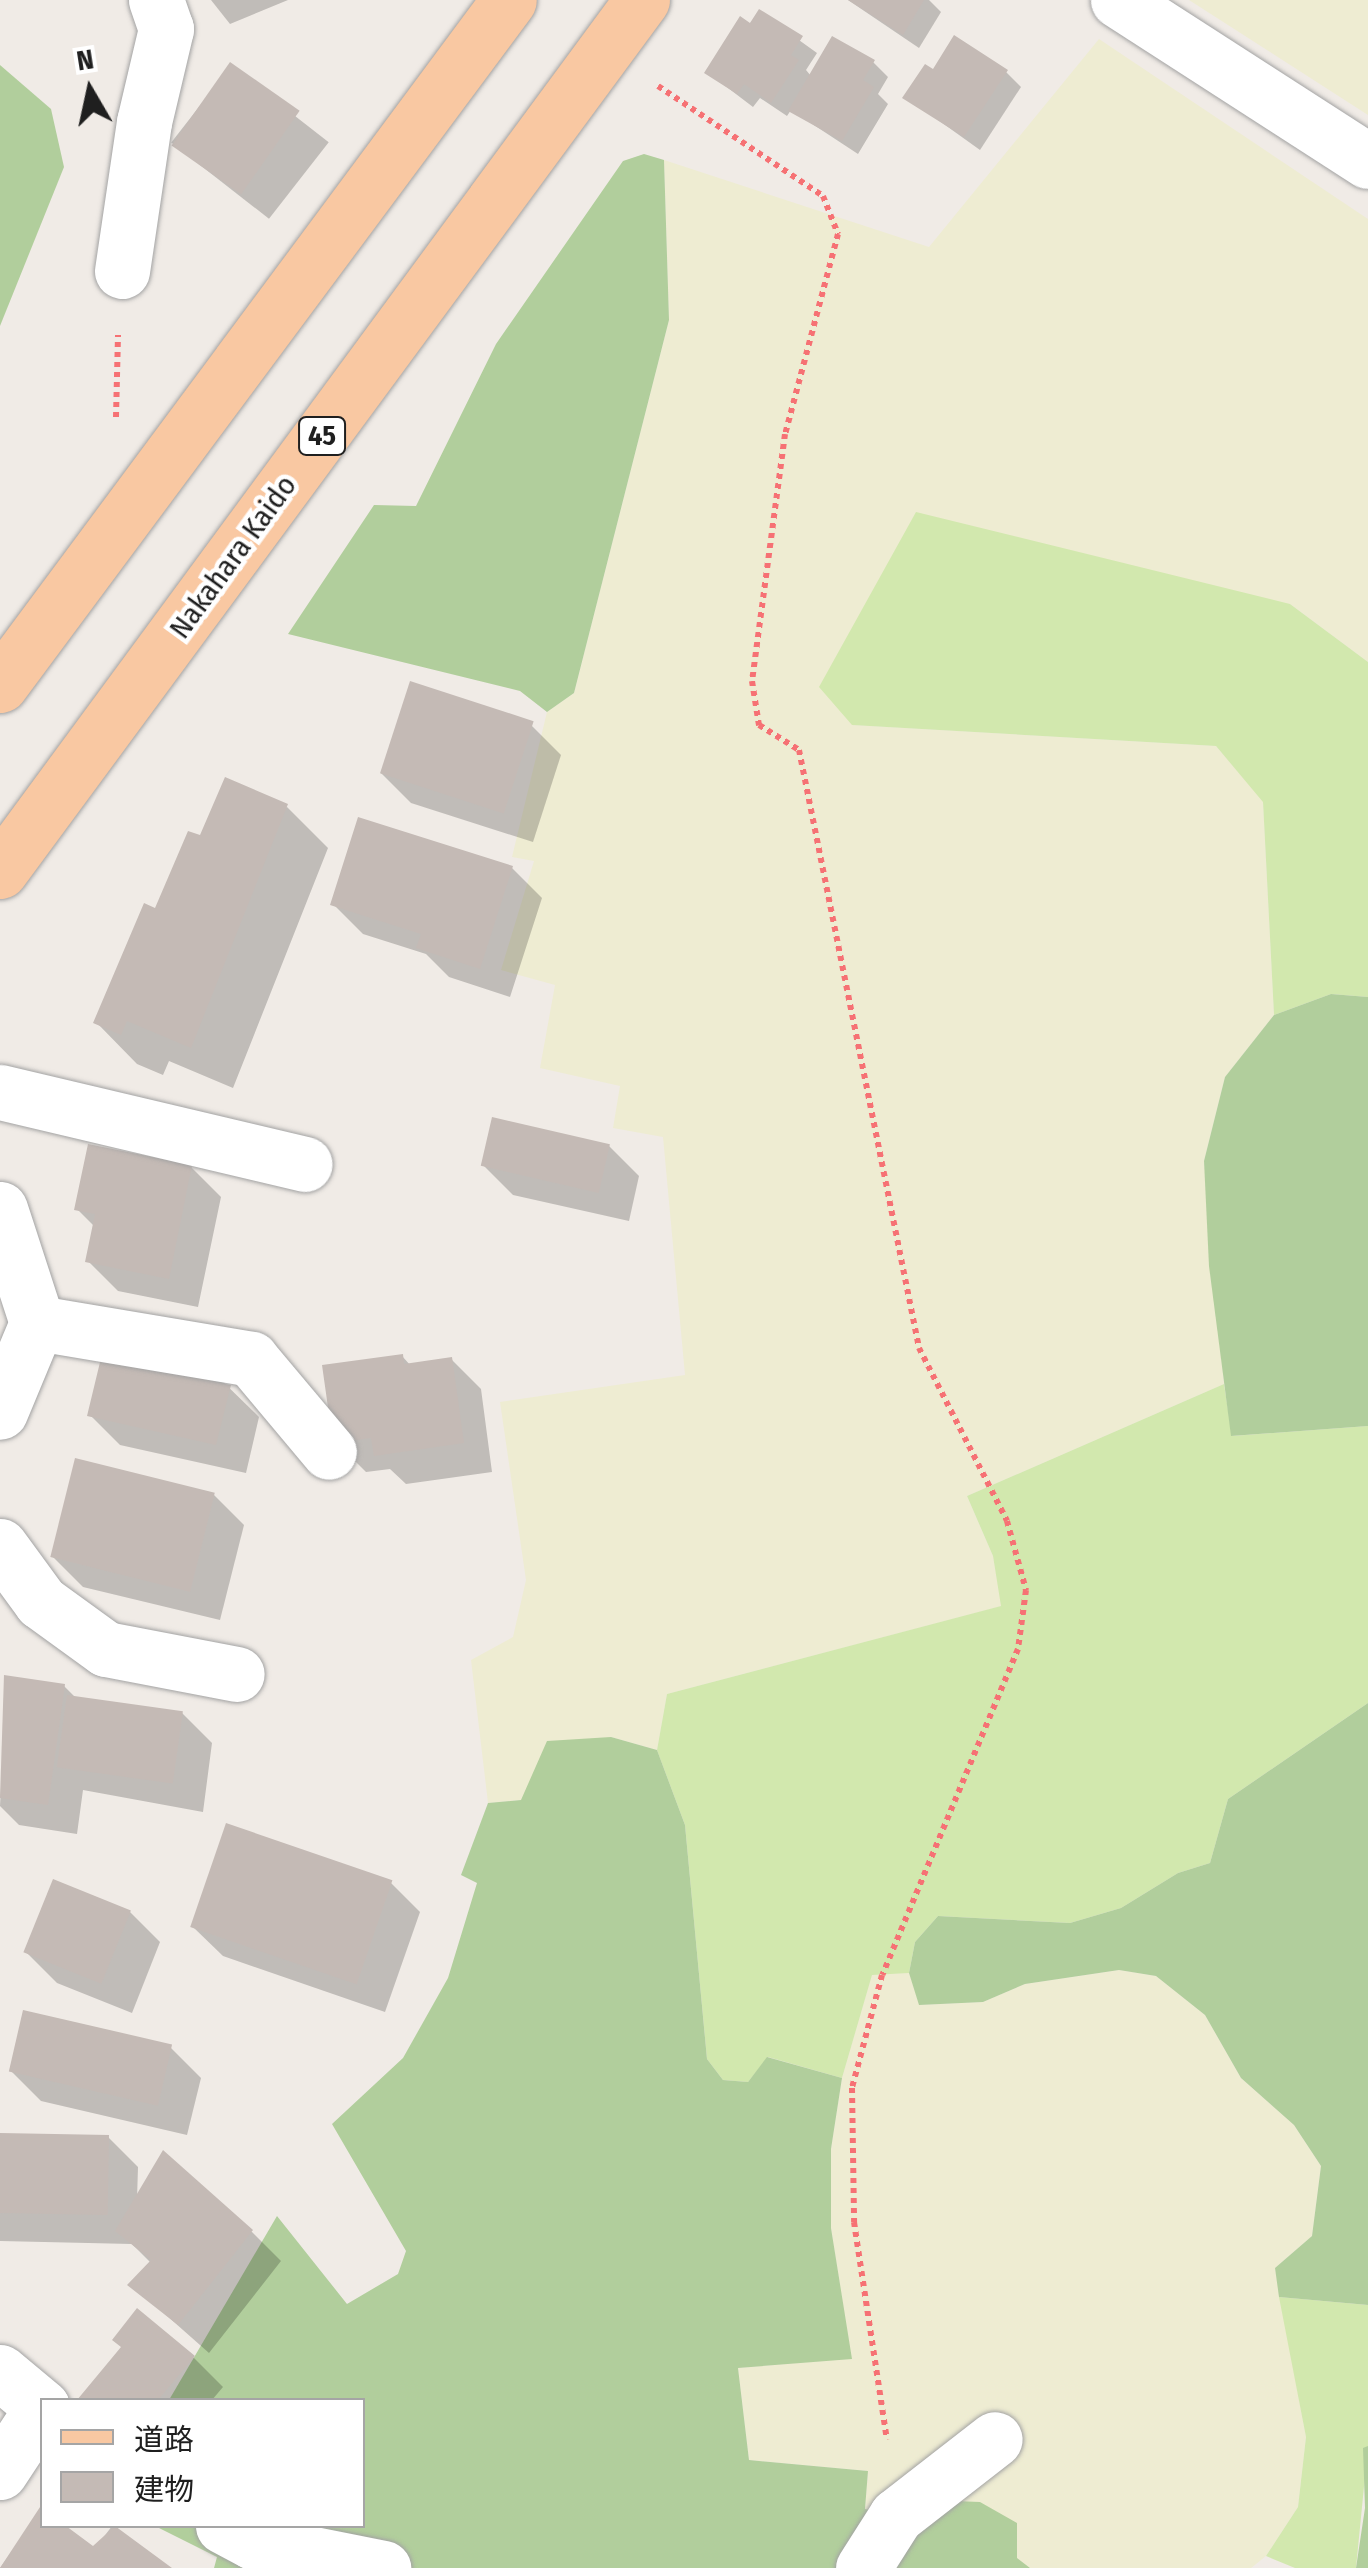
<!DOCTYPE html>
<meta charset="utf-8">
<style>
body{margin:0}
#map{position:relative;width:1368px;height:2568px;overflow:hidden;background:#f0ebe6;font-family:"Fira Sans Condensed","Noto Sans JP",sans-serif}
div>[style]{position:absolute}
.farmland>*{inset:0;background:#eeecd2}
.grass>*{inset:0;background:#d2e8ae}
.forest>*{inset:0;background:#b1ce9c}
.shadow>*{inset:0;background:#0003;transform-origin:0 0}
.building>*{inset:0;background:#c4bab5;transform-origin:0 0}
.path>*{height:6px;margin-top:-3px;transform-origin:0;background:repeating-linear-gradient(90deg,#f67174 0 5px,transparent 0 10px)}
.roads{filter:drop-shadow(0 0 2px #a3a3a3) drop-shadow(0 0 2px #a3a3a3)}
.minor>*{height:55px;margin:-27.5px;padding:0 27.5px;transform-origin:27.5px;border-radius:27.5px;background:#fff}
.major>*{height:55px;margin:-27.5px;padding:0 27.5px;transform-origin:27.5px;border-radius:27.5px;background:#f9c8a2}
span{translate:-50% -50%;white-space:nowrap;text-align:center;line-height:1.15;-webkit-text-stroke:9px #fff;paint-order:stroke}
.shield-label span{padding:2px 8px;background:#fff;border:2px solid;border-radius:8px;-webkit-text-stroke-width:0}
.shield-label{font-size:28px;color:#1f1f1f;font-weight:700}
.street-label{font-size:30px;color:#1f1f1f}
.legend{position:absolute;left:40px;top:2398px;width:325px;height:130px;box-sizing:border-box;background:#fff;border:2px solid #a5a5a5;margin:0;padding:12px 18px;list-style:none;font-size:30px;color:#1f1f1f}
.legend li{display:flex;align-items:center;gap:20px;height:50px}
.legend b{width:50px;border:2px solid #a5a5a5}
.north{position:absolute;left:40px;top:40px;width:100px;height:100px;-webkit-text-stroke:8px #fff;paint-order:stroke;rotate:351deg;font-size:28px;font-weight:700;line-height:40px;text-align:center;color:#1f1f1f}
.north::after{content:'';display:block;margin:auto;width:35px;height:45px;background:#1f1f1f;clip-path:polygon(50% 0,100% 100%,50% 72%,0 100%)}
</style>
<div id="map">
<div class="farmland">
<i style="clip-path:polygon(1189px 0,1368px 0,1368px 115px)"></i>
<i style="clip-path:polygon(1099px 39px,1368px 219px,1368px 662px,1290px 604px,853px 725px,1216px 746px,1263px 801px,1274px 1015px,1225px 1077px,1204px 1161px,1224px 1384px,967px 1496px,993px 1556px,1002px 1606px,667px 1694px,657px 1750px,611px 1737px,521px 1800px,488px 1803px,471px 1660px,513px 1637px,526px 1580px,500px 1402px,685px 1375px,663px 1137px,613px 1128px,620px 1086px,540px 1068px,555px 985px,501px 970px,534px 861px,512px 857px,547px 712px,574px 693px,669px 320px,664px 160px,929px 247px)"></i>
<i style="clip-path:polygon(1119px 1970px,1156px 1976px,1205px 2015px,1241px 2078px,1294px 2125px,1321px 2166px,1312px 2236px,1275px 2268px,1306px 2437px,1298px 2507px,1266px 2556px,1251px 2568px,1030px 2568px,865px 2509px,868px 2471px,749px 2460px,738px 2368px,851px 2358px,831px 2228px,831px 2149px,842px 2078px,872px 1974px,909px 1973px,920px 2005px,983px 2002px,1025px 1984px)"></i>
</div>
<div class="grass">
<i style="clip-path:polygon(916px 512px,1290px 604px,1368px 662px,1368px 997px,1331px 994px,1274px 1015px,1263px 802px,1216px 746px,852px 725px,819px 687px)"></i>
<i style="clip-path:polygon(1224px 1384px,1232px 1436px,1368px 1426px,1368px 1703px,1228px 1799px,1210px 1863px,1178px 1873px,1121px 1908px,1070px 1923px,938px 1916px,915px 1942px,909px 1973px,872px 1975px,842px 2078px,768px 2057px,748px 2082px,723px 2080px,707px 2059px,685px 1825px,657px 1750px,667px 1694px,1001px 1606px,993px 1556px,967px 1496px)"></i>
<i style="clip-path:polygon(1279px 2297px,1368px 2305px,1368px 2446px,1356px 2568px,1295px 2568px,1266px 2556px,1298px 2507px,1306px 2437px)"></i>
</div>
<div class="forest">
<i style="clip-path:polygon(0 65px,51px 109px,64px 167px,0 326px)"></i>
<i style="clip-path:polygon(644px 154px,664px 160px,669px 320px,574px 693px,547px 712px,520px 691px,288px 634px,374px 505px,416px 506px,496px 344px,623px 161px)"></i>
<i style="clip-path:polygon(1331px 994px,1368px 997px,1368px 1426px,1231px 1436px,1209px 1266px,1204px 1161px,1225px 1077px,1274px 1015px)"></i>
<i style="clip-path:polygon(1368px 1703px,1368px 2305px,1279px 2297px,1275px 2268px,1312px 2236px,1321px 2166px,1294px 2125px,1241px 2078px,1205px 2015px,1156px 1976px,1119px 1970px,1025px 1984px,983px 2002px,919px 2005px,909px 1973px,915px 1942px,938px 1916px,1070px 1923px,1121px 1908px,1178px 1873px,1210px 1863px,1228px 1799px)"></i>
<i style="clip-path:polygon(611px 1737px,657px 1750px,685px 1825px,707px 2059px,723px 2080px,748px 2082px,767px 2057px,842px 2078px,831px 2149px,831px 2228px,852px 2359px,738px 2368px,749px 2460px,868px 2471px,865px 2509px,916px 2519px,929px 2500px,980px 2502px,1017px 2523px,1017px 2558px,1030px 2568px,214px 2568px,217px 2557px,155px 2526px,362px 2526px,362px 2400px,169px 2400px,277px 2216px,347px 2304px,398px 2274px,406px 2251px,332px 2124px,403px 2058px,448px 1978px,477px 1883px,461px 1875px,488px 1803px,521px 1800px,547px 1741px)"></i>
<i style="clip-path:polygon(1368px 2446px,1368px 2568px,1356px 2568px,1365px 2508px,1363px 2448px)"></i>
</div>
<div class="shadow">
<i style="clip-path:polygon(211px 0,288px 0,230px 24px)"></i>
<i style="clip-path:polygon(848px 0,929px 0,941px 12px,919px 48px)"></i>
<i style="clip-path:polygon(760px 12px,817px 53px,806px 70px,811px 76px,873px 62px,888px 77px,878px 94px,888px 104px,858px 154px,791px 110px,787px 116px,760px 98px,753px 107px,707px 72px)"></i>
<i style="left:231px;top:66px;width:124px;height:97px;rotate:38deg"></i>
<i style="clip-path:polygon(934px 72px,1006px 72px,1021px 87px,980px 150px,906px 97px)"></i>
<i style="clip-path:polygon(531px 725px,561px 755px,533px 842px,411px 803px,381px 773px)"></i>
<i style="clip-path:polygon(287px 807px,328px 848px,233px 1088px,169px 1061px,163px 1075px,137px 1064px,96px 1022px,156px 912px,201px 838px)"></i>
<i style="clip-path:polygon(512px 868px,542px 898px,510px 997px,449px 977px,426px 954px,363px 934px,333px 904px)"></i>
<i style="clip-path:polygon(609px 1146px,639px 1176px,629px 1221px,513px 1195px,483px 1165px)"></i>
<i style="clip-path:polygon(191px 1167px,221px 1197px,198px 1307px,118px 1291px,88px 1261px,95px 1227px,77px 1209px)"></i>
<i style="clip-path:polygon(402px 1356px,411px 1366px,451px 1359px,481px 1389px,492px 1472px,406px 1484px,390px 1469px,366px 1472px,336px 1442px)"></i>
<i style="clip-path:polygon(216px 1375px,259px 1417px,246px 1473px,120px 1445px,90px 1415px,169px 1376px)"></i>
<i style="clip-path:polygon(214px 1495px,244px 1525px,220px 1620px,83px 1587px,53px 1557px)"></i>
<i style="clip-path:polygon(7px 1678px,64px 1686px,77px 1699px,182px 1713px,212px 1743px,203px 1812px,83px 1790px,77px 1834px,19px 1825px,0 1806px)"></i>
<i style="clip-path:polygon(390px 1882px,420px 1912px,385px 2012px,223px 1956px,193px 1927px)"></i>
<i style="clip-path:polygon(130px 1912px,160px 1942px,132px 2013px,57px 1983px,27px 1953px)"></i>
<i style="clip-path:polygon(171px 2048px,201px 2078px,187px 2135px,41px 2101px,11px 2071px)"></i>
<i style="clip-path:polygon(0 2135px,108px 2137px,138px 2167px,137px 2200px,252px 2232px,281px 2261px,209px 2353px,131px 2284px,152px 2264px,132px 2244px,0 2241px)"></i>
<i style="clip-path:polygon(123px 2348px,193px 2357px,223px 2387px,212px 2400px,80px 2400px)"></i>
<i style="clip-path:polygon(41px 2510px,42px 2526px,62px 2526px,94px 2550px,112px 2526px,168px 2568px,0 2568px)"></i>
</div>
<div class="building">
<i style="clip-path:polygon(848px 0,924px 0,903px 35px)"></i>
<i style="clip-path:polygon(759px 9px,803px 36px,791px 55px,799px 60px,771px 103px,744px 84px,737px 94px,704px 73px,740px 16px,750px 23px)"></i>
<i style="clip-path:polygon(954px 35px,1008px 70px,964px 137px,902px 98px,925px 64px,933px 69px)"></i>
<i style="clip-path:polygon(832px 36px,875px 60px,863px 80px,874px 87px,842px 141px,788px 111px)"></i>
<i style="left:230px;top:62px;width:85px;height:102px;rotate:35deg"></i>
<i style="left:410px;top:681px;width:130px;height:97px;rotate:18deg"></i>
<i style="clip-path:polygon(225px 777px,288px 804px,191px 1048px,127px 1021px,121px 1035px,93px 1023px,144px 903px,155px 908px,188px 831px,200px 835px)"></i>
<i style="clip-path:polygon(358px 817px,513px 866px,480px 969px,416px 948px,421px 934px,330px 905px)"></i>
<i style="left:492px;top:1117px;width:121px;height:50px;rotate:13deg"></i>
<i style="clip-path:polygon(88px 1144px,192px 1165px,169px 1279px,85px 1262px,95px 1214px,74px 1210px)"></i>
<i style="clip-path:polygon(403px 1354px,404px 1364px,452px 1357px,464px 1443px,374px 1456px,371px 1438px,333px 1443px,322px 1365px)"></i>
<i style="clip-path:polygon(101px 1358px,167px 1373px,170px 1362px,217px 1372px,215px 1382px,231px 1385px,216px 1445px,87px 1416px)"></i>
<i style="left:75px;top:1458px;width:144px;height:102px;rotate:14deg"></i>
<i style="clip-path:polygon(4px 1675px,65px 1684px,48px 1805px,0 1798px)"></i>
<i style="left:67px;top:1695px;width:117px;height:73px;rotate:8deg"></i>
<i style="left:226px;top:1823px;width:176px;height:110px;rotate:19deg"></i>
<i style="left:53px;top:1879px;width:84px;height:79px;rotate:22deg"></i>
<i style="left:23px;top:2010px;width:153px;height:63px;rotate:13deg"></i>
<i style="left:0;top:2133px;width:109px;height:80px;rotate:1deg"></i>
<i style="clip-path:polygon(163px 2150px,253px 2230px,178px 2325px,127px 2285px,151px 2260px,115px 2231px)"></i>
<i style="clip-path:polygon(137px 2308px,195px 2356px,158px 2400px,77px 2400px,121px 2347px,112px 2340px)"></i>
<i style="clip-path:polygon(42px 2504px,42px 2526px,66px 2526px,93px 2546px,115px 2526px,172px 2568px,0 2568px)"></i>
</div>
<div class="path">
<i style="left:658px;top:86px;width:198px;rotate:33.7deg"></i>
<i style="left:823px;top:196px;width:41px;rotate:68.5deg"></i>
<i style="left:838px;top:234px;width:207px;rotate:104.8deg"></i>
<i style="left:785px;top:434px;width:249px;rotate:97.6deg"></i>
<i style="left:752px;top:681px;width:45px;rotate:81deg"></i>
<i style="left:759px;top:725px;width:47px;rotate:32deg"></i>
<i style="left:799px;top:750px;width:610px;rotate:78.65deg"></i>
<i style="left:919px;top:1348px;width:194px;rotate:63deg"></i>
<i style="left:1007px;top:1521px;width:72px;rotate:74.6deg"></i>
<i style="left:1026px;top:1590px;width:60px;rotate:97.7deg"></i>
<i style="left:1018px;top:1649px;width:353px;rotate:112.6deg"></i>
<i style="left:882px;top:1975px;width:117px;rotate:104.9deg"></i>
<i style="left:852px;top:2088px;width:134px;rotate:89.1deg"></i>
<i style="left:854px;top:2222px;width:220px;rotate:81.4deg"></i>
<i style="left:116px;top:417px;width:82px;rotate:-88.6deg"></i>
</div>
<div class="roads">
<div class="minor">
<i style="left:1118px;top:0;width:297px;rotate:32.8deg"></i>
<i style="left:122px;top:271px;width:151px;rotate:-81.6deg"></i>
<i style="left:144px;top:122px;width:96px;rotate:-76.7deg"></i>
<i style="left:166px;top:29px;width:31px;rotate:-109deg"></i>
<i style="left:0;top:1092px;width:313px;rotate:13.3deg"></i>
<i style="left:0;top:1209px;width:120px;rotate:72deg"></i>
<i style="left:37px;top:1323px;width:96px;rotate:112.6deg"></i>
<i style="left:37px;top:1323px;width:217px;rotate:9.5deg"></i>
<i style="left:251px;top:1359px;width:121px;rotate:50deg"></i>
<i style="left:0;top:1546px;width:69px;rotate:53.8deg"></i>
<i style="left:41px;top:1602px;width:80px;rotate:35.9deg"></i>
<i style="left:106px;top:1649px;width:133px;rotate:10.8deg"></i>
<i style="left:0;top:2372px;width:55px;rotate:39.8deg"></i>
<i style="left:0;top:2472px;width:77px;rotate:-56.7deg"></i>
<i style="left:223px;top:2526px;width:34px;rotate:28deg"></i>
<i style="left:253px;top:2542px;width:133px;rotate:11.3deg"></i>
<i style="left:863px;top:2568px;width:62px;rotate:-57.6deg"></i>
<i style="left:896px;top:2516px;width:125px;rotate:-37.9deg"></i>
</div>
<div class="major">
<i style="left:0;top:685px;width:853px;rotate:-53.39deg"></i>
<i style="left:0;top:871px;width:1082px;rotate:-53.61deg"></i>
</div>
</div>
<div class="shield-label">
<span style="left:322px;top:436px">45</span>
</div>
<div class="street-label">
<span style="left:233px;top:557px;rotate:-54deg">Nakahara Kaido</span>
</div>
<ul class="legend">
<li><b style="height:12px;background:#f9c8a2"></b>道路</li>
<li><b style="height:28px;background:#c4bab5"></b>建物</li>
</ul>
<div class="north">N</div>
</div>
